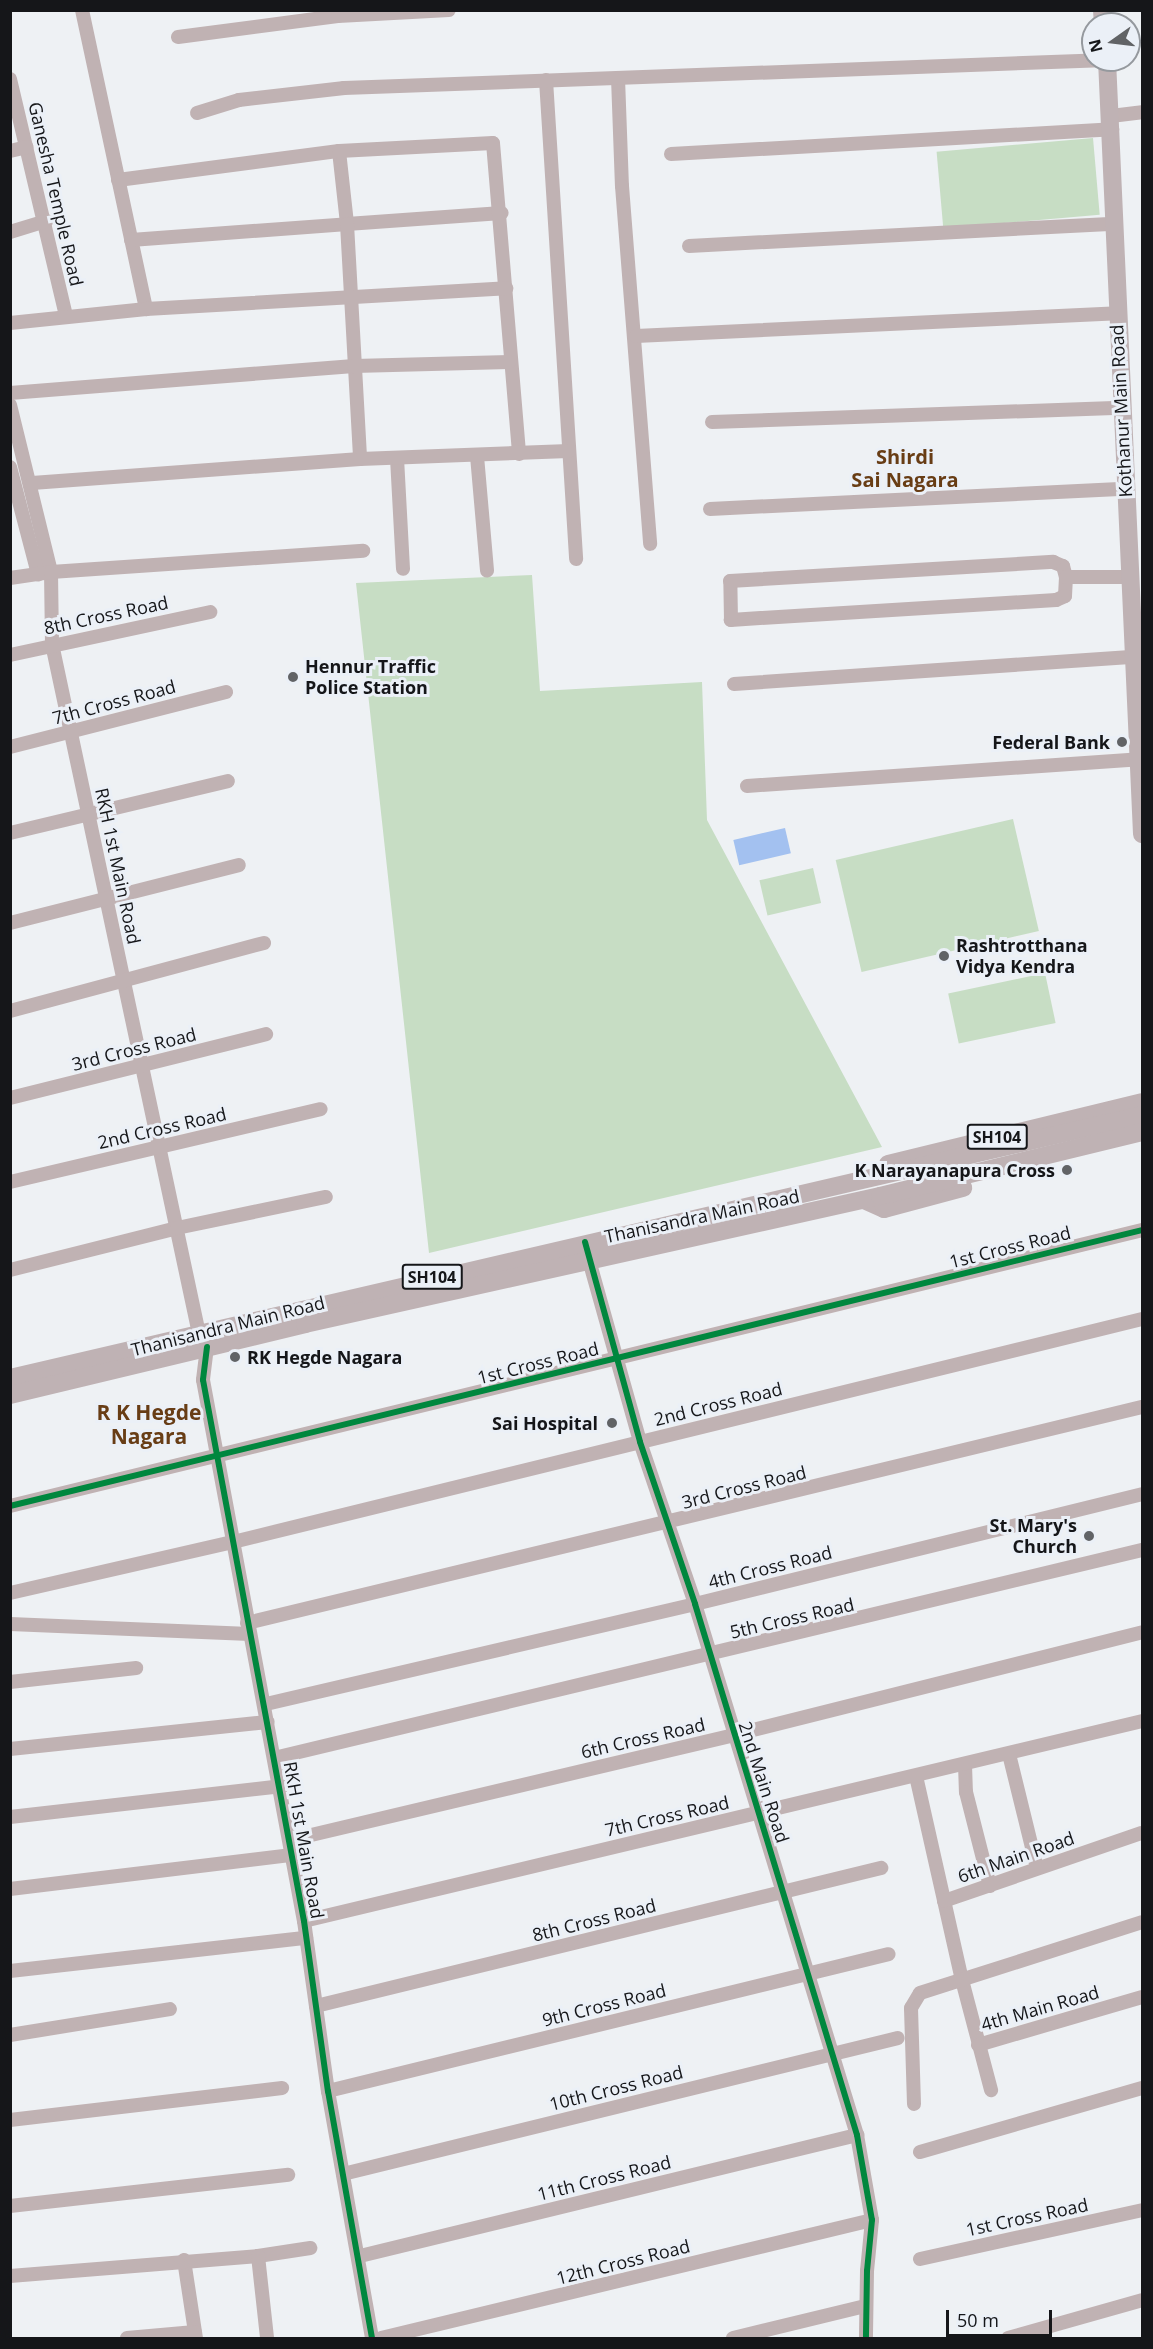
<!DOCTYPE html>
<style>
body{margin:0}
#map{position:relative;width:1153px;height:2349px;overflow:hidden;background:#eef1f4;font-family:"Open Sans",sans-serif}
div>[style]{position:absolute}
.green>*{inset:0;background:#c7ddc4;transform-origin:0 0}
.water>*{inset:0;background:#a3c1f0;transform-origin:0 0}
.minor>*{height:14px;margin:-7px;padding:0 7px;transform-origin:7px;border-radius:7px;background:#c0b2b3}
.major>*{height:18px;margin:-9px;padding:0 9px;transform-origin:9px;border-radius:9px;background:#bfb2b4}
.cycleway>*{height:6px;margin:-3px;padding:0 3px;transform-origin:3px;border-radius:3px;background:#00873e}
.dots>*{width:16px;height:16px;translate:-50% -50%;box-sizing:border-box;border:3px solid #ebf0f7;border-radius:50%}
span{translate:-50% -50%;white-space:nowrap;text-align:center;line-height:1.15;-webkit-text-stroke:6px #ebf0f7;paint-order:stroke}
.shield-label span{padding:2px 4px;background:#ebf0f7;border:2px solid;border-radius:4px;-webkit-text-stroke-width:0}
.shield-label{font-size:16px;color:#151619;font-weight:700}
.street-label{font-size:18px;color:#151619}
.poi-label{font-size:18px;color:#151619;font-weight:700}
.left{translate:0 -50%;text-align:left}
.right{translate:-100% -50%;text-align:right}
.neighbourhood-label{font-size:20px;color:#683d15;font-weight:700}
.quarter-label{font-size:21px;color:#683d15;font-weight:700}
.frame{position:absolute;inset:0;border:12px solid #151619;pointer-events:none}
.north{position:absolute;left:1081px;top:12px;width:60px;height:60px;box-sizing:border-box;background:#ebf0f7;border:2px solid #95999e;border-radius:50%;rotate:256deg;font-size:16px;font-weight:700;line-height:24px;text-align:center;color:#151619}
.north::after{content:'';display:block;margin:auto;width:21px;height:27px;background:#616366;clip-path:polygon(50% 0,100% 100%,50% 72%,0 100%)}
.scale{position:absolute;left:946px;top:2310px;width:106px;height:27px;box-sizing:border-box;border:3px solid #151619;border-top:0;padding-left:8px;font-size:18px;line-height:21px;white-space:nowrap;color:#151619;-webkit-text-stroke:4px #ebf0f7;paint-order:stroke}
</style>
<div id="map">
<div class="green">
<i style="left:1093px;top:138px;width:77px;height:157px;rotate:85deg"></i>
<i style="clip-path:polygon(532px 575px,540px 691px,702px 682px,707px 820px,882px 1147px,429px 1253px,356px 583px)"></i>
<i style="left:1013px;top:819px;width:115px;height:182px;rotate:77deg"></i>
<i style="left:813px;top:868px;width:36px;height:55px;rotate:77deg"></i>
<i style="left:1045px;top:973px;width:51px;height:99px;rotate:78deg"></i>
</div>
<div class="water">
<i style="left:785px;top:828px;width:26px;height:53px;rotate:77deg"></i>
</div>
<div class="minor">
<i style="left:82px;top:10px;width:306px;rotate:77.9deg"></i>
<i style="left:178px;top:37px;width:161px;rotate:-7.5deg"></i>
<i style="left:338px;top:16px;width:111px;rotate:-3.1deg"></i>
<i style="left:618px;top:78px;width:108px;rotate:87.9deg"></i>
<i style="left:622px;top:186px;width:359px;rotate:85.5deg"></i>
<i style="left:10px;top:79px;width:244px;rotate:76.7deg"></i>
<i style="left:546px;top:80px;width:480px;rotate:86.4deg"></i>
<i style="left:197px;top:113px;width:44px;rotate:-17.2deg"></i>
<i style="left:239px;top:100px;width:106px;rotate:-6.5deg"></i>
<i style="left:344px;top:88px;width:764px;rotate:-2.1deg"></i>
<i style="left:1111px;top:116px;width:31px;rotate:-7deg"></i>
<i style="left:10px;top:151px;width:17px;rotate:-13deg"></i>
<i style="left:339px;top:151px;width:73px;rotate:83.7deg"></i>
<i style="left:347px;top:224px;width:155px;rotate:-4.1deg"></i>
<i style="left:671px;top:154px;width:442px;rotate:-3.2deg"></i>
<i style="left:118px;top:180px;width:223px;rotate:-7.5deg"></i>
<i style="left:339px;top:151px;width:154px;rotate:-3deg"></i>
<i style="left:493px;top:143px;width:312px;rotate:85.2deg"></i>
<i style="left:10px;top:232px;width:38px;rotate:-17deg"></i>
<i style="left:131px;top:240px;width:217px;rotate:-4.2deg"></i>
<i style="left:347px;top:224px;width:235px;rotate:86.8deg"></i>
<i style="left:689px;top:246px;width:426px;rotate:-3deg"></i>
<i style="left:10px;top:323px;width:137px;rotate:-5.9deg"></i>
<i style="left:146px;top:309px;width:361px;rotate:-3.3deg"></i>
<i style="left:636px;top:336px;width:482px;rotate:-2.7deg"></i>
<i style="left:10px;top:393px;width:345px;rotate:-4.5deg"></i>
<i style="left:354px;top:366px;width:155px;rotate:-1.5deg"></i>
<i style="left:10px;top:405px;width:172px;rotate:76.2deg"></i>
<i style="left:51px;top:572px;width:72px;rotate:89.2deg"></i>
<i style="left:52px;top:644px;width:705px;rotate:77.97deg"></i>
<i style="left:712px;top:422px;width:409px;rotate:-2deg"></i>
<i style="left:477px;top:456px;width:115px;rotate:85deg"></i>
<i style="left:397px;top:458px;width:111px;rotate:86.9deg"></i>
<i style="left:10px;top:467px;width:111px;rotate:75.3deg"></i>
<i style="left:32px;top:483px;width:329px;rotate:-4.2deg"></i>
<i style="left:360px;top:459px;width:209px;rotate:-2.2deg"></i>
<i style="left:710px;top:509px;width:415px;rotate:-2.8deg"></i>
<i style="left:1053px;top:562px;width:11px;rotate:22deg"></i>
<i style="left:1063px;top:566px;width:11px;rotate:75deg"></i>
<i style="left:1066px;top:577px;width:19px;rotate:93deg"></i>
<i style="left:1065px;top:596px;width:10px;rotate:156deg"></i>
<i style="left:1056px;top:600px;width:326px;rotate:176.5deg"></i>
<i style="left:731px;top:620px;width:39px;rotate:-91deg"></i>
<i style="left:730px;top:581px;width:324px;rotate:-3.4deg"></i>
<i style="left:1066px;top:577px;width:64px"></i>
<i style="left:10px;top:578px;width:41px;rotate:-8.3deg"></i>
<i style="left:51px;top:572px;width:313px;rotate:-3.9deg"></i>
<i style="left:10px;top:655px;width:205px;rotate:-12.1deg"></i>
<i style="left:734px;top:684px;width:401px;rotate:-3.9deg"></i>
<i style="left:10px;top:747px;width:223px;rotate:-14.3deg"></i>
<i style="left:747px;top:786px;width:393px;rotate:-3.9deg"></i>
<i style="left:10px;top:833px;width:224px;rotate:-13.4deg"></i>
<i style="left:10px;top:923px;width:236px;rotate:-14.2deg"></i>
<i style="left:10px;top:1011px;width:263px;rotate:-15deg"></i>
<i style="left:10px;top:1098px;width:264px;rotate:-14deg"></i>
<i style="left:10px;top:1182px;width:319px;rotate:-13.2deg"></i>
<i style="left:587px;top:1253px;width:196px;rotate:74.3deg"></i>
<i style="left:640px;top:1442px;width:171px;rotate:71.2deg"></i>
<i style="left:695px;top:1604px;width:555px;rotate:73.03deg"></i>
<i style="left:857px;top:2135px;width:86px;rotate:80deg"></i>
<i style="left:872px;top:2220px;width:51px;rotate:95.6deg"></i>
<i style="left:867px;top:2271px;width:67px;rotate:90.9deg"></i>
<i style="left:10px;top:1270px;width:172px;rotate:-14.1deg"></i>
<i style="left:177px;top:1228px;width:152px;rotate:-11.8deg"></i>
<i style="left:207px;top:1347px;width:33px;rotate:97deg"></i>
<i style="left:203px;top:1380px;width:550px;rotate:79.43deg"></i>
<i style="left:304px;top:1921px;width:172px;rotate:82deg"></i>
<i style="left:328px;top:2091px;width:251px;rotate:79.9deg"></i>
<i style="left:10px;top:1506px;width:1165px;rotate:-13.7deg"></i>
<i style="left:10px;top:1593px;width:229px;rotate:-12.9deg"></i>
<i style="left:233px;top:1542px;width:936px;rotate:-13.78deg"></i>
<i style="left:247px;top:1623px;width:921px;rotate:-13.57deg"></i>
<i style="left:10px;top:1624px;width:240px;rotate:2.4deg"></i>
<i style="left:10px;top:1682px;width:127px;rotate:-6.3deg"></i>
<i style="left:266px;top:1704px;width:441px;rotate:-13.1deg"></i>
<i style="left:695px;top:1604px;width:460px;rotate:-13.8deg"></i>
<i style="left:10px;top:1749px;width:259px;rotate:-6deg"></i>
<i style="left:1009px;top:1754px;width:117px;rotate:76.2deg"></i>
<i style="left:274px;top:1758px;width:893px;rotate:-13.48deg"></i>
<i style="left:965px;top:1765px;width:27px;rotate:88deg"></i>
<i style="left:966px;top:1792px;width:97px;rotate:75.7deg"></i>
<i style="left:916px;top:1776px;width:209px;rotate:77.3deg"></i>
<i style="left:962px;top:1980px;width:114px;rotate:75.2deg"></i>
<i style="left:10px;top:1817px;width:272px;rotate:-6.5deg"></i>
<i style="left:290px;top:1840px;width:455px;rotate:-13.3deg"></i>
<i style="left:733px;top:1735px;width:422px;rotate:-14.1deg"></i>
<i style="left:10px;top:1889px;width:284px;rotate:-6.9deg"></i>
<i style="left:944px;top:1901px;width:209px;rotate:-19deg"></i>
<i style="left:304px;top:1921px;width:862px;rotate:-13.42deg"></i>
<i style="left:10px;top:1971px;width:298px;rotate:-6.4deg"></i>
<i style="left:316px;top:2006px;width:582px;rotate:-13.73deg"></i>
<i style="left:10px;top:2035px;width:162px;rotate:-9.2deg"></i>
<i style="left:978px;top:2045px;width:171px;rotate:-16.3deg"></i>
<i style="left:328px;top:2091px;width:577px;rotate:-13.72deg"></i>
<i style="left:914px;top:2104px;width:96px;rotate:-91.8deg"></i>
<i style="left:911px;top:2008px;width:17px;rotate:-59deg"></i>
<i style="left:920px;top:1993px;width:233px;rotate:-17.7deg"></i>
<i style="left:10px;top:2120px;width:274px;rotate:-6.7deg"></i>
<i style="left:920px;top:2152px;width:231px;rotate:-16.1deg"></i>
<i style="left:343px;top:2174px;width:571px;rotate:-13.77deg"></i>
<i style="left:10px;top:2206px;width:280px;rotate:-6.4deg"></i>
<i style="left:258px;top:2256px;width:53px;rotate:-8.7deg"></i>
<i style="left:360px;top:2256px;width:512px;rotate:-13.68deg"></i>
<i style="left:920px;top:2259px;width:227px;rotate:-12.4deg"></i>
<i style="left:184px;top:2260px;width:79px;rotate:81.3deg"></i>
<i style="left:10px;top:2276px;width:249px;rotate:-4.6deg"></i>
<i style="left:258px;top:2256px;width:82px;rotate:83.7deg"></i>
<i style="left:127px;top:2338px;width:68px;rotate:-5deg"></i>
<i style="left:381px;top:2338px;width:505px;rotate:-13.51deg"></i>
<i style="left:733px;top:2338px;width:136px;rotate:-13.6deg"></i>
<i style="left:1008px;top:2338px;width:139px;rotate:-15.8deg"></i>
</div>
<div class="major">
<i style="left:1102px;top:10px;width:14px;rotate:86deg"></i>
<i style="left:1107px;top:60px;width:775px;rotate:87.41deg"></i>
<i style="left:888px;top:1164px;width:261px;rotate:-13.7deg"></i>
<i style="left:864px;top:1200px;width:22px;rotate:24deg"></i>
<i style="left:884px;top:1209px;width:82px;rotate:-14.9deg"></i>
<i style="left:10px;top:1378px;width:1162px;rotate:-13.08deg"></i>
<i style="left:10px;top:1395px;width:303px;rotate:-13.5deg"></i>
<i style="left:305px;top:1324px;width:589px;rotate:-12.55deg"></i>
<i style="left:880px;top:1196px;width:270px;rotate:-13.7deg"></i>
</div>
<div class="cycleway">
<i style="left:585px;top:1242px;width:207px;rotate:74.6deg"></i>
<i style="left:640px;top:1442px;width:171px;rotate:71.2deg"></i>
<i style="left:695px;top:1604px;width:555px;rotate:73.03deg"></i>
<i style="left:857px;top:2135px;width:86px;rotate:80deg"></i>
<i style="left:872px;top:2220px;width:51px;rotate:95.6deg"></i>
<i style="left:867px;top:2271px;width:67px;rotate:90.9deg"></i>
<i style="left:207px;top:1347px;width:33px;rotate:97deg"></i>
<i style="left:203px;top:1380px;width:550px;rotate:79.43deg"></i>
<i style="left:304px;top:1921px;width:172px;rotate:82deg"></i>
<i style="left:328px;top:2091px;width:251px;rotate:79.9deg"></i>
<i style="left:10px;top:1506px;width:1165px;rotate:-13.7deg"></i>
</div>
<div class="dots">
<i style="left:293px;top:677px;background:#616366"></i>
<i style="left:1122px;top:742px;background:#616366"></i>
<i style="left:944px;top:956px;background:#616366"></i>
<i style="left:1067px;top:1170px;background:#616366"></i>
<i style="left:235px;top:1357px;background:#616366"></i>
<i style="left:612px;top:1423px;background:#616366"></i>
<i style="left:1089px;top:1536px;background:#616366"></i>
</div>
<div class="shield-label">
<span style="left:997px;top:1137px">SH104</span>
<span style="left:432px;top:1277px">SH104</span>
</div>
<div class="street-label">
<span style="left:56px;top:194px;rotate:77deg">Ganesha Temple Road</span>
<span style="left:1121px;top:411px;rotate:-93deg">Kothanur Main Road</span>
<span style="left:106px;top:615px;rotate:-12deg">8th Cross Road</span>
<span style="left:114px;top:702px;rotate:-15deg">7th Cross Road</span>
<span style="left:118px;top:866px;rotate:78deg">RKH 1st Main Road</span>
<span style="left:134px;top:1049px;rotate:-14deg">3rd Cross Road</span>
<span style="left:162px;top:1128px;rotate:-13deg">2nd Cross Road</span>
<span style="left:702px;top:1216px;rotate:-12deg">Thanisandra Main Road</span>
<span style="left:1010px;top:1247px;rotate:-14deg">1st Cross Road</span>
<span style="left:228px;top:1326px;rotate:-14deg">Thanisandra Main Road</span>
<span style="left:538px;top:1363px;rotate:-14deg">1st Cross Road</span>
<span style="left:718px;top:1404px;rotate:-14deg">2nd Cross Road</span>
<span style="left:744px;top:1487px;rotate:-14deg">3rd Cross Road</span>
<span style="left:770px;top:1567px;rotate:-14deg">4th Cross Road</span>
<span style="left:792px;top:1618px;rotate:-13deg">5th Cross Road</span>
<span style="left:643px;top:1738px;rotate:-13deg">6th Cross Road</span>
<span style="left:764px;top:1782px;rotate:72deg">2nd Main Road</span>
<span style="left:667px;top:1816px;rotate:-13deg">7th Cross Road</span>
<span style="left:304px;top:1840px;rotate:80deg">RKH 1st Main Road</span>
<span style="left:1016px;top:1857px;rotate:-19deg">6th Main Road</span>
<span style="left:594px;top:1920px;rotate:-14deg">8th Cross Road</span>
<span style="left:604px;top:2005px;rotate:-14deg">9th Cross Road</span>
<span style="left:1040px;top:2008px;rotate:-16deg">4th Main Road</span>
<span style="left:616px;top:2088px;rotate:-14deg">10th Cross Road</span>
<span style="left:604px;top:2178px;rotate:-14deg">11th Cross Road</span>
<span style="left:1027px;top:2217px;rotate:-12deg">1st Cross Road</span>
<span style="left:623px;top:2262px;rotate:-14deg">12th Cross Road</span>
</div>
<div class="poi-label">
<span class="left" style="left:305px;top:677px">Hennur Traffic<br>Police Station</span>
<span class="right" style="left:1110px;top:742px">Federal Bank</span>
<span class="left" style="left:956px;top:956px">Rashtrotthana<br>Vidya Kendra</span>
<span class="right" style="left:1055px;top:1170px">K Narayanapura Cross</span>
<span class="left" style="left:247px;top:1357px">RK Hegde Nagara</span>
<span class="right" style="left:598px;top:1423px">Sai Hospital</span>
<span class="right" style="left:1077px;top:1536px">St. Mary's<br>Church</span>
</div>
<div class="neighbourhood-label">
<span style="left:905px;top:468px">Shirdi<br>Sai Nagara</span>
</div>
<div class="quarter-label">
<span style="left:149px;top:1424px">R K Hegde<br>Nagara</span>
</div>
<div class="frame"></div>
<div class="north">N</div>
<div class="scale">50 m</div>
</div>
